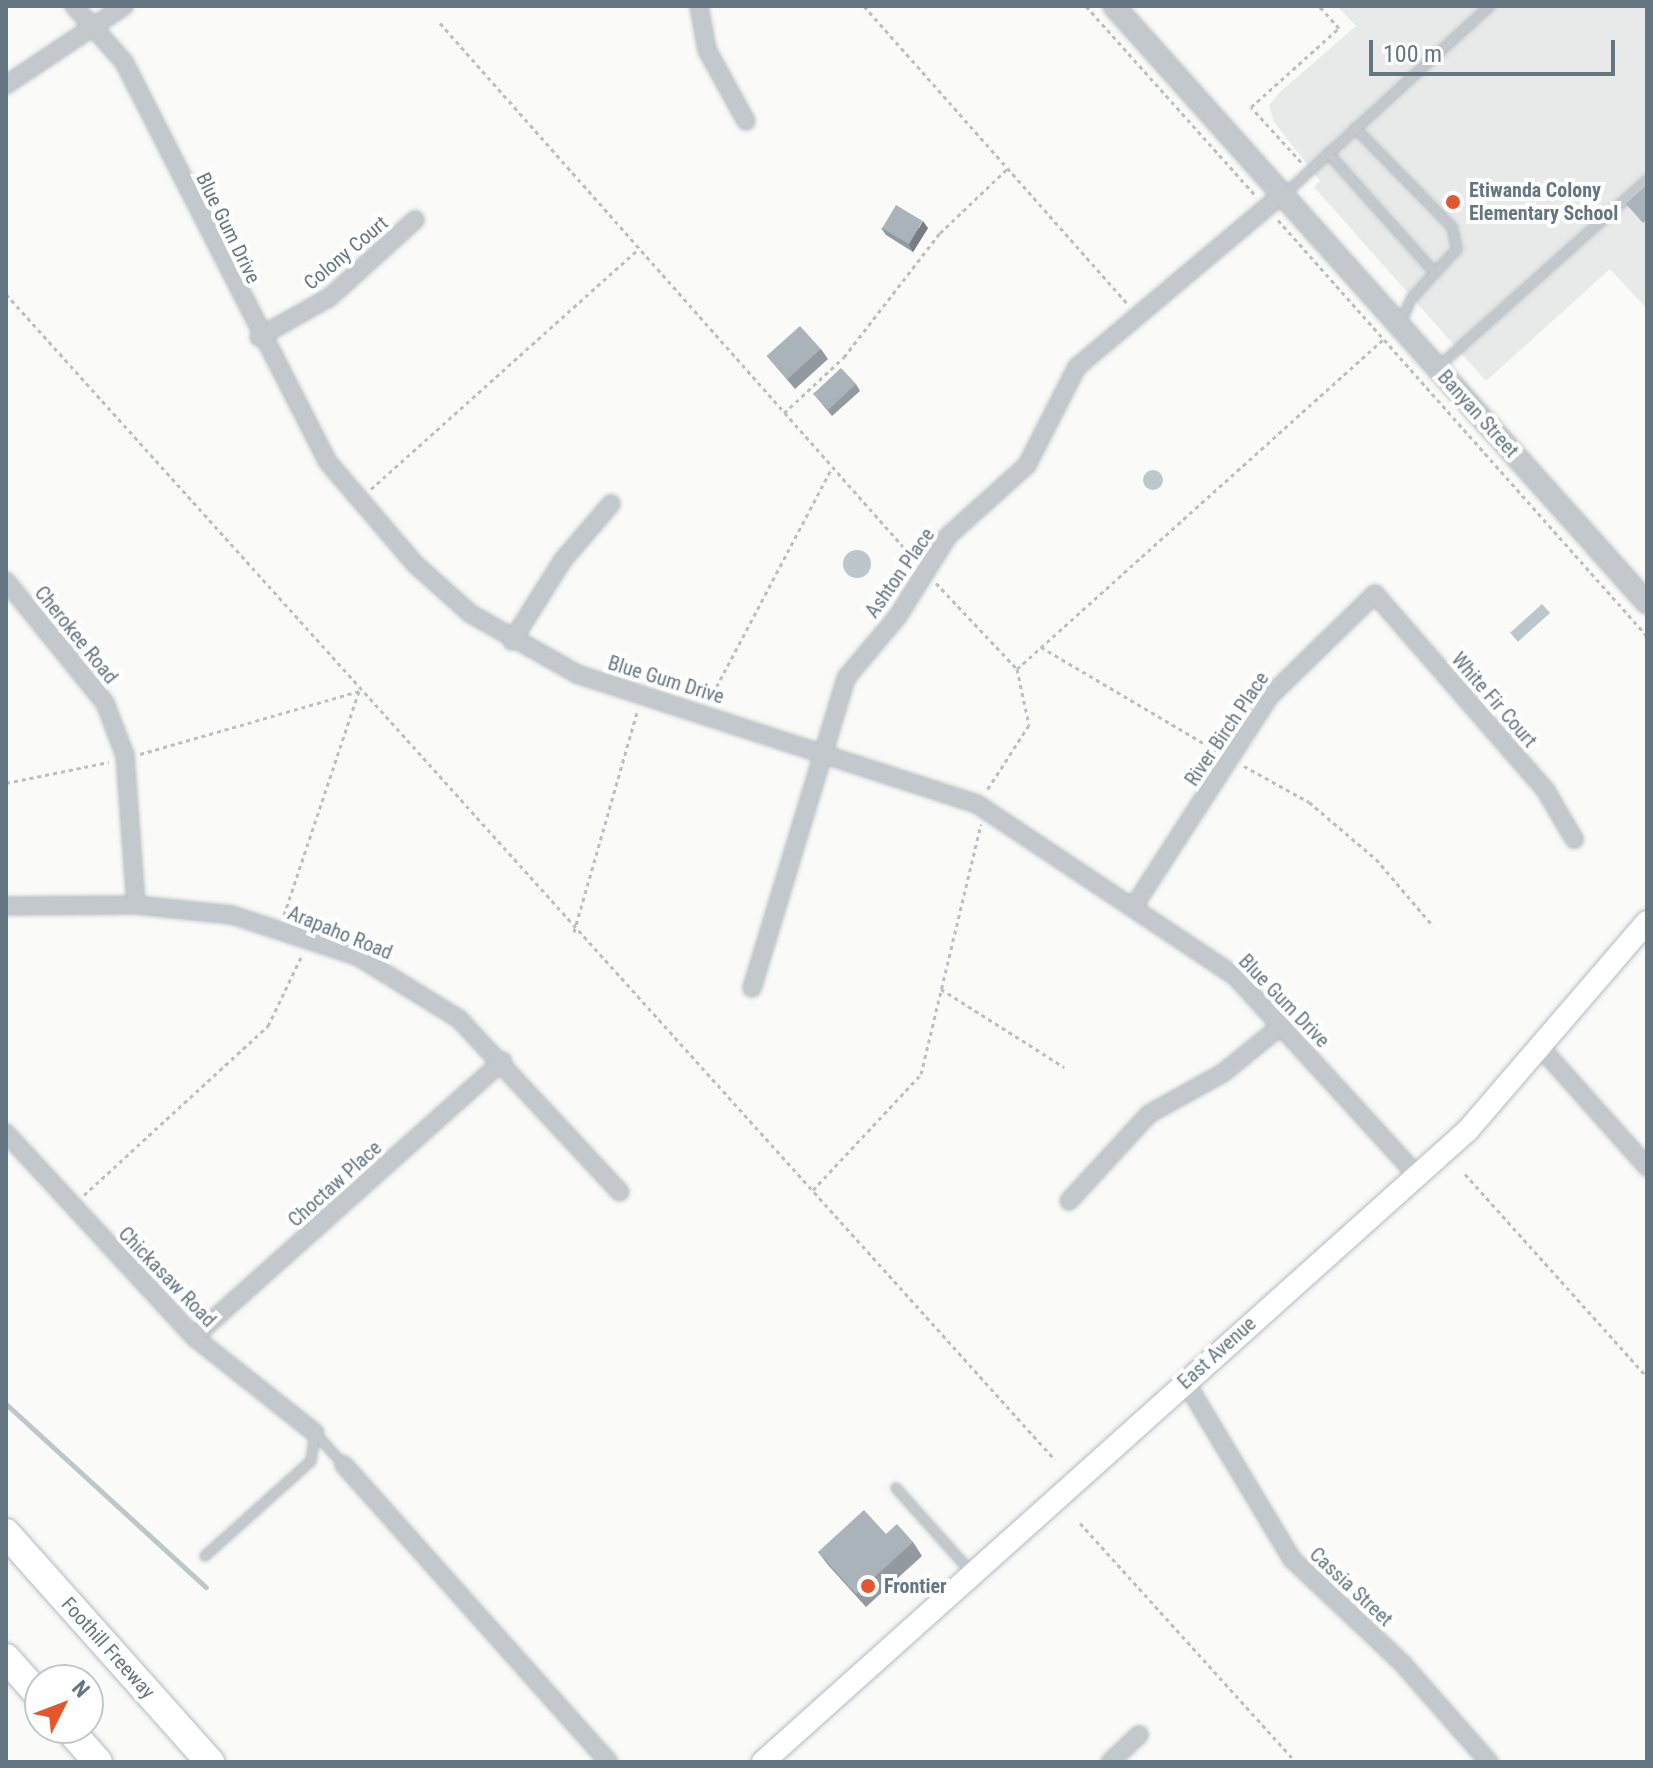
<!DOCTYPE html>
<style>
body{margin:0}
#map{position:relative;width:1653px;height:1768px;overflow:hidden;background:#fafaf8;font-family:"Roboto Condensed",sans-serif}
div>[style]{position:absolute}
.built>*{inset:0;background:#e8e9e9}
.water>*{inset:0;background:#bbc7cb;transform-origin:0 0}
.round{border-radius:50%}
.stream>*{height:5px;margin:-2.5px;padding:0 2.5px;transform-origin:2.5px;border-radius:2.5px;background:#bbc7cb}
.path>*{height:3px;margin-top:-1.5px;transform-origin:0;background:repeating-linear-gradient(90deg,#bbbfc2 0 4px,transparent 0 8px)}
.roads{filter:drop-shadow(0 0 2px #b3babf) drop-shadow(0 0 2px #b3babf)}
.service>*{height:8px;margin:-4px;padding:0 4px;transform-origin:4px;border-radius:4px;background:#c3c8cc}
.minor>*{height:16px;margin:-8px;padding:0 8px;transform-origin:8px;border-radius:8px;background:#c3c8cc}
.tertiary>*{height:20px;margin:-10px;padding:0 10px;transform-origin:10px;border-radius:10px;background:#c3c8cc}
.secondary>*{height:22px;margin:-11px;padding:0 11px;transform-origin:11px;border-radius:11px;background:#fff}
.motorway>*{height:28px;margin:-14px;padding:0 14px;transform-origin:14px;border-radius:14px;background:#fff}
.wall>*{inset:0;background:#929a9f}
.shaded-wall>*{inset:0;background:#777d82}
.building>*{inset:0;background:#aab3b9;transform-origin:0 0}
.dots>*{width:22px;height:22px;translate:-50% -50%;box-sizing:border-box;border:4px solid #fff;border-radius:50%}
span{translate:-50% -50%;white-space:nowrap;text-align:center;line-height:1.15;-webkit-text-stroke:8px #fff;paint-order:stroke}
.poi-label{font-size:20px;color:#657683;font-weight:700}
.left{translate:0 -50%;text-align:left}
.street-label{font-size:20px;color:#657683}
.frame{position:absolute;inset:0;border:8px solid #657683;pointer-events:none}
.north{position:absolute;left:24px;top:1664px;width:80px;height:80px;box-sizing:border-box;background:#fff;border:2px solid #c1c8cd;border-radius:50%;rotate:48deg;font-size:22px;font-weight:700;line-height:32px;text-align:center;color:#657683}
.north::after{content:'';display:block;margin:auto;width:28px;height:36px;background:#e4572e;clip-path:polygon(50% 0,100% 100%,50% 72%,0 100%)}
.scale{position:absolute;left:1369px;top:40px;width:246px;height:36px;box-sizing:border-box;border:4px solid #657683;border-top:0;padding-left:10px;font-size:24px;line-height:28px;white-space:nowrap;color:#657683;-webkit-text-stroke:6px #fff;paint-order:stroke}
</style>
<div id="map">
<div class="built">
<i style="clip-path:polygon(1337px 6px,1647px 6px,1647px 309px,1610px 269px,1486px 381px,1314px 187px,1320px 181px,1274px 122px,1269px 105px,1280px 92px,1356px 26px)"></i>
</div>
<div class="water">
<i class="round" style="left:1143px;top:470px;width:20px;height:20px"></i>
<i class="round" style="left:843px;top:550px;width:28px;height:28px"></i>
<i style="left:1542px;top:604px;width:12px;height:43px;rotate:48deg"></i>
</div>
<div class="stream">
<i style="left:6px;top:1404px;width:271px;rotate:42.5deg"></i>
</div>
<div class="path">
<i style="left:864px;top:6px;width:397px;rotate:48.5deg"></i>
<i style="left:1086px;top:6px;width:256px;rotate:48.2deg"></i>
<i style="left:440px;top:23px;width:717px;rotate:48.51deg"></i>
<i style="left:1301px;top:162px;width:74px;rotate:-132.3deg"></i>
<i style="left:1251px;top:107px;width:118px;rotate:-41.9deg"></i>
<i style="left:1339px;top:28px;width:30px;rotate:-132deg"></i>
<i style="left:1278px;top:220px;width:556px;rotate:48.43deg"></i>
<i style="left:6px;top:294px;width:1568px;rotate:48.02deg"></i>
<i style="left:784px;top:413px;width:82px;rotate:-43deg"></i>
<i style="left:844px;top:357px;width:157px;rotate:-52.3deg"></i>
<i style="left:940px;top:233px;width:93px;rotate:-43.7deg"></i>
<i style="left:371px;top:489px;width:356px;rotate:-41.9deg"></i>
<i style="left:936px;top:583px;width:118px;rotate:46.7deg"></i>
<i style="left:1017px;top:669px;width:57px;rotate:77.9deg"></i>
<i style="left:1029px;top:725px;width:77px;rotate:122.9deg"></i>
<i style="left:1041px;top:647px;width:204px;rotate:30.6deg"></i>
<i style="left:1017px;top:669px;width:492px;rotate:-42deg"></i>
<i style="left:709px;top:701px;width:263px;rotate:-62.2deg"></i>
<i style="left:140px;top:754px;width:228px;rotate:-16deg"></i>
<i style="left:1244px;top:766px;width:74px;rotate:29deg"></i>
<i style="left:1309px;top:802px;width:88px;rotate:40.4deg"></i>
<i style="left:1376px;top:859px;width:88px;rotate:49.6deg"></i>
<i style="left:6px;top:783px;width:105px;rotate:-11.5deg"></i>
<i style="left:284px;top:915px;width:236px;rotate:-71.5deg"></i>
<i style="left:574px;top:932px;width:232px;rotate:-74deg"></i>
<i style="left:941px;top:989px;width:146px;rotate:32.4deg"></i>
<i style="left:1465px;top:1174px;width:273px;rotate:48.1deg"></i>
<i style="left:813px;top:1190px;width:158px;rotate:-47deg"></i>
<i style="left:921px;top:1074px;width:257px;rotate:-76.5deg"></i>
<i style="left:84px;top:1195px;width:250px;rotate:-42.6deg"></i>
<i style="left:268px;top:1026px;width:79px;rotate:-64.4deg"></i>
<i style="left:1080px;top:1523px;width:322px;rotate:47.9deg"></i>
</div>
<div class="roads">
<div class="service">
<i style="left:1355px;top:128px;width:139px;rotate:45.6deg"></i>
<i style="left:1452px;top:227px;width:23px;rotate:77deg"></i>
<i style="left:1457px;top:249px;width:68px;rotate:132.6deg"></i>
<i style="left:1411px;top:299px;width:25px;rotate:113deg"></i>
<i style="left:1328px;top:153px;width:161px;rotate:48.3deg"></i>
<i style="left:1289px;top:190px;width:273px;rotate:-42.5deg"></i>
<i style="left:1439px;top:366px;width:279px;rotate:-41.8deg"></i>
<i style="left:315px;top:1433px;width:43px;rotate:47.8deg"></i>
<i style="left:896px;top:1488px;width:114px;rotate:48.2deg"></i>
<i style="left:205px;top:1556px;width:142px;rotate:-41.9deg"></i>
<i style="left:311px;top:1461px;width:28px;rotate:-82deg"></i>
</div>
<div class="minor">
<i style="left:74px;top:6px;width:75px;rotate:48.2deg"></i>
<i style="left:124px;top:62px;width:448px;rotate:63deg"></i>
<i style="left:327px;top:461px;width:135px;rotate:49.5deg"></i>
<i style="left:415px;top:564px;width:75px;rotate:41.8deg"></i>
<i style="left:471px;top:614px;width:122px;rotate:29.5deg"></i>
<i style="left:577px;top:674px;width:421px;rotate:18deg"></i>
<i style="left:977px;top:804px;width:310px;rotate:33.7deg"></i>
<i style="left:1235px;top:976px;width:270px;rotate:47.6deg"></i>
<i style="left:699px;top:6px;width:45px;rotate:79.7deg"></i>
<i style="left:707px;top:50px;width:81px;rotate:61.2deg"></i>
<i style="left:6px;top:85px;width:142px;rotate:-33.8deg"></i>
<i style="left:259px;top:337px;width:81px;rotate:-29.4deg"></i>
<i style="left:330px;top:297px;width:115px;rotate:-42.2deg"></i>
<i style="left:6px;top:581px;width:157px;rotate:50.9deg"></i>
<i style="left:105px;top:703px;width:56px;rotate:69deg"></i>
<i style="left:125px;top:755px;width:150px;rotate:85.8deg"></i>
<i style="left:512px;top:641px;width:96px;rotate:-57.8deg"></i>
<i style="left:563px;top:560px;width:74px;rotate:-49.4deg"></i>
<i style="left:6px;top:906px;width:130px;rotate:-0.4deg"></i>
<i style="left:136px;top:905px;width:97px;rotate:5.9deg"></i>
<i style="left:232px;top:915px;width:132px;rotate:18.2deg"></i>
<i style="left:357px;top:956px;width:120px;rotate:31.7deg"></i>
<i style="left:459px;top:1019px;width:236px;rotate:47.1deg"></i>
<i style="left:1134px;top:906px;width:249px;rotate:-57.1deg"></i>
<i style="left:1269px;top:697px;width:148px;rotate:-44.2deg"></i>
<i style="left:1375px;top:594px;width:261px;rotate:49deg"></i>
<i style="left:1546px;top:791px;width:56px;rotate:59.7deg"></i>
<i style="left:752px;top:988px;width:324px;rotate:-73.1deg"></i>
<i style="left:846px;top:678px;width:81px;rotate:-50deg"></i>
<i style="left:898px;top:616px;width:94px;rotate:-58deg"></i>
<i style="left:948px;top:536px;width:106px;rotate:-41.9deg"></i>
<i style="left:1027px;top:465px;width:110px;rotate:-63deg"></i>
<i style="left:1077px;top:367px;width:263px;rotate:-40.1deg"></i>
<i style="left:1542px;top:1049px;width:158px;rotate:48.3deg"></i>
<i style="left:6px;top:1133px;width:277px;rotate:47.3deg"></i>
<i style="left:194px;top:1337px;width:154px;rotate:38.4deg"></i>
<i style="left:1069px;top:1201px;width:118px;rotate:-47.4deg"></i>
<i style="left:1149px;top:1114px;width:85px;rotate:-29deg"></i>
<i style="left:1223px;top:1073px;width:76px;rotate:-39.1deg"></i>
<i style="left:194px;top:1337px;width:414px;rotate:-41.8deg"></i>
<i style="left:1185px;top:1381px;width:208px;rotate:59deg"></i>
<i style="left:1292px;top:1559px;width:151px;rotate:43.4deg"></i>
<i style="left:1402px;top:1663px;width:132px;rotate:48.7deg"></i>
<i style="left:344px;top:1465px;width:398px;rotate:48.3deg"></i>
<i style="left:1110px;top:1762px;width:40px;rotate:-43deg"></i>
</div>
<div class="tertiary">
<i style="left:1114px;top:6px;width:800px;rotate:48.24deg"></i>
</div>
<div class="secondary">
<i style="left:763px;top:1762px;width:947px;rotate:-41.87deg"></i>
<i style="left:1468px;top:1130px;width:274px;rotate:-49.3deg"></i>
</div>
<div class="motorway">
<i style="left:6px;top:1533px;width:307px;rotate:48.3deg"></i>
<i style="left:6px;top:1658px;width:51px;rotate:48.2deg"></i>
<i style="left:68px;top:1728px;width:45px;rotate:48.6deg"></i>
</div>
</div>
<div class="wall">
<i style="clip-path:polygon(881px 228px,928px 228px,913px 252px,886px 235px)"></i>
<i style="clip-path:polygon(821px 349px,828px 359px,795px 389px,767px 356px)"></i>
<i style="clip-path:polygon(856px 384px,860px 391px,832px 416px,813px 393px)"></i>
<i style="clip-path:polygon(886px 1534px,913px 1542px,922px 1556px,866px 1607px,828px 1565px,818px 1552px)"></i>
</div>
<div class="shaded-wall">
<i style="clip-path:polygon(923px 221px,928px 228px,913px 252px,909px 245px)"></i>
</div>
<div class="building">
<i style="clip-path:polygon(1647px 185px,1647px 219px,1643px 223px,1626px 204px)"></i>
<i style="left:896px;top:205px;width:31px;height:27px;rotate:31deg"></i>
<i style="left:800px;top:326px;width:31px;height:45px;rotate:48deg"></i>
<i style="left:841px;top:368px;width:22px;height:38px;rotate:47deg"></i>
<i style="clip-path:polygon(864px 1510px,886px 1534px,897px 1524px,913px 1542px,856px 1594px,818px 1552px)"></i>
</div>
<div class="dots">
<i style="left:1453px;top:202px;background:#e4572e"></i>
<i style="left:868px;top:1586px;background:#e4572e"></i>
</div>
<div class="poi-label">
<span class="left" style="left:1469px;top:202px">Etiwanda Colony<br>Elementary School</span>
<span class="left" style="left:884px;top:1586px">Frontier</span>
</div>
<div class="street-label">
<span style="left:228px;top:228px;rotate:64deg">Blue Gum Drive</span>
<span style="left:346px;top:253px;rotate:-40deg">Colony Court</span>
<span style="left:1478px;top:414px;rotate:48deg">Banyan Street</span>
<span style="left:900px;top:573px;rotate:-55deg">Ashton Place</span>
<span style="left:76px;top:635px;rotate:51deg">Cherokee Road</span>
<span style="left:666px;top:680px;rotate:17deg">Blue Gum Drive</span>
<span style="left:1494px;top:700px;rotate:49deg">White Fir Court</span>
<span style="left:1227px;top:729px;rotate:-56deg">River Birch Place</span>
<span style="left:340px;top:933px;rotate:22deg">Arapaho Road</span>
<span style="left:1284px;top:1001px;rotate:46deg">Blue Gum Drive</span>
<span style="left:335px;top:1184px;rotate:-42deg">Choctaw Place</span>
<span style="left:167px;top:1277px;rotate:46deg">Chickasaw Road</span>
<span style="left:1217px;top:1353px;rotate:-42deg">East Avenue</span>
<span style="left:1351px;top:1587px;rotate:43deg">Cassia Street</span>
<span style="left:108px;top:1648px;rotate:48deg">Foothill Freeway</span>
</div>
<div class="frame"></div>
<div class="north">N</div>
<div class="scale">100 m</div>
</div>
